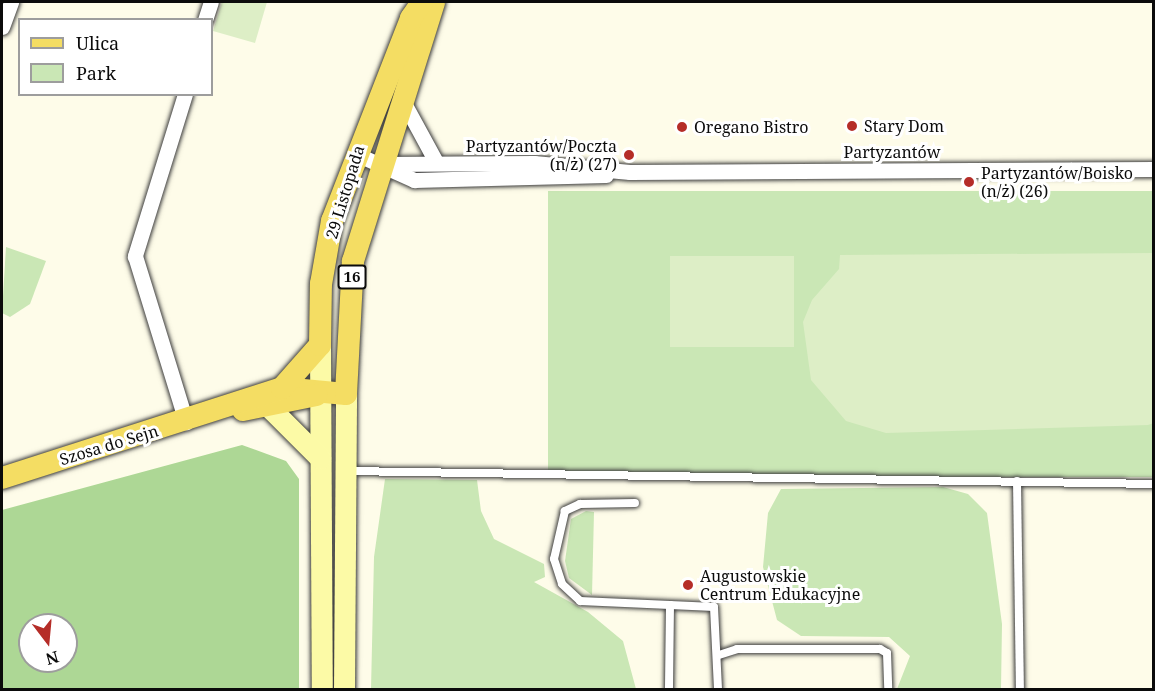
<!DOCTYPE html>
<meta charset="utf-8">
<style>
body{margin:0}
#map{position:relative;width:1155px;height:691px;overflow:hidden;background:#fefce9;font-family:"Noto Serif",serif}
div>[style]{position:absolute}
.green>*{inset:0;background:#cae7b5;transform-origin:0 0}
.forest>*{inset:0;background:#add795}
.pitch>*{inset:0;background:#ddeec6;transform-origin:0 0}
.roads{filter:drop-shadow(0 0 2px #3e3e3e) drop-shadow(0 0 2px #3e3e3e)}
.lane>*{height:8px;margin:-4px;padding:0 4px;transform-origin:4px;border-radius:4px;background:#fff}
.street>*{height:15px;margin:-7.5px;padding:0 7.5px;transform-origin:7.5px;border-radius:7.5px;background:#fff}
.secondary>*{height:21px;margin:-10.5px;padding:0 10.5px;transform-origin:10.5px;border-radius:10.5px;background:#fcfaa6}
.primary>*{height:22px;margin:-11px;padding:0 11px;transform-origin:11px;border-radius:11px;background:#f4dd63}
.dots>*{width:16px;height:16px;translate:-50% -50%;box-sizing:border-box;border:3px solid #fff;border-radius:50%}
span{translate:-50% -50%;white-space:nowrap;text-align:center;line-height:1.15;-webkit-text-stroke:6px #fff;paint-order:stroke}
.shield-label span{padding:2px 4px;background:#fff;border:2px solid;border-radius:4px;-webkit-text-stroke-width:0}
.shield-label{font-size:15px;color:#0b0b0b;font-weight:700}
.poi-label{font-size:16px;color:#0b0b0b}
.left{translate:0 -50%;text-align:left}
.right{translate:-100% -50%;text-align:right}
.street-label{font-size:16px;color:#0b0b0b}
.frame{position:absolute;inset:0;border:3px solid #0b0b0b;pointer-events:none}
.legend{position:absolute;left:18px;top:18px;width:195px;height:78px;box-sizing:border-box;background:#fff;border:2px solid #9d9d9d;margin:0;padding:8px 10px;list-style:none;font-size:18px;color:#0b0b0b}
.legend li{display:flex;align-items:center;gap:12px;height:30px}
.legend b{width:30px;border:2px solid #9d9d9d}
.north{position:absolute;left:18px;top:613px;width:60px;height:60px;box-sizing:border-box;background:#fff;border:2px solid #9d9d9d;border-radius:50%;rotate:164deg;font-size:16px;font-weight:700;line-height:24px;text-align:center;color:#0b0b0b}
.north::after{content:'';display:block;margin:auto;width:21px;height:27px;background:#b52d28;clip-path:polygon(50% 0,100% 100%,50% 72%,0 100%)}
</style>
<div id="map">
<div class="green">
<i style="left:1153px;top:191px;width:286px;height:605px;rotate:90deg"></i>
<i style="clip-path:polygon(6px 247px,46px 261px,30px 304px,10px 317px,2px 313px)"></i>
<i style="clip-path:polygon(385px 479px,477px 480px,481px 511px,494px 539px,544px 564px,545px 577px,534px 582px,588px 612px,623px 641px,636px 689px,371px 689px,374px 557px)"></i>
<i style="clip-path:polygon(943px 487px,968px 494px,987px 513px,1002px 624px,1001px 689px,897px 689px,910px 656px,889px 637px,801px 636px,777px 620px,763px 567px,768px 513px,781px 489px)"></i>
<i style="clip-path:polygon(586px 511px,594px 512px,592px 595px,569px 578px,565px 561px,571px 519px)"></i>
</div>
<div class="forest">
<i style="clip-path:polygon(evenodd,242px 445px,286px 461px,299px 479px,299px 689px,2px 689px,2px 510px,242px 445px,30px 625px,66px 625px,66px 661px,30px 661px,30px 625px)"></i>
</div>
<div class="pitch">
<i style="clip-path:polygon(222px 2px,267px 2px,255px 43px,213px 31px)"></i>
<i style="clip-path:polygon(1153px 253px,1154px 423px,1148px 425px,886px 433px,846px 421px,811px 380px,803px 322px,812px 300px,839px 269px,840px 255px)"></i>
<i style="left:670px;top:256px;width:124px;height:91px"></i>
</div>
<div class="roads">
<div class="lane">
<i style="left:347px;top:471px;width:807px;rotate:0.92deg"></i>
<i style="left:1017px;top:481px;width:209px;rotate:89.2deg"></i>
<i style="left:635px;top:503px;width:55px;rotate:179deg"></i>
<i style="left:580px;top:504px;width:17px;rotate:155deg"></i>
<i style="left:565px;top:511px;width:49px;rotate:102.9deg"></i>
<i style="left:554px;top:559px;width:26px;rotate:72deg"></i>
<i style="left:562px;top:584px;width:25px;rotate:43deg"></i>
<i style="left:580px;top:601px;width:90px;rotate:2.5deg"></i>
<i style="left:670px;top:605px;width:85px;rotate:90.7deg"></i>
<i style="left:670px;top:605px;width:44px;rotate:2.6deg"></i>
<i style="left:714px;top:607px;width:83px;rotate:87.2deg"></i>
<i style="left:719px;top:655px;width:19px;rotate:-18deg"></i>
<i style="left:737px;top:649px;width:143px"></i>
<i style="left:880px;top:649px;width:8px;rotate:30deg"></i>
<i style="left:887px;top:653px;width:37px;rotate:88deg"></i>
</div>
<div class="street">
<i style="left:205px;top:20px;width:19px;rotate:-72deg"></i>
<i style="left:2px;top:27px;width:27px;rotate:-70deg"></i>
<i style="left:185px;top:94px;width:170px;rotate:107.2deg"></i>
<i style="left:135px;top:256px;width:174px;rotate:72.9deg"></i>
<i style="left:404px;top:103px;width:67px;rotate:61.5deg"></i>
<i style="left:356px;top:154px;width:64px;rotate:24.1deg"></i>
<i style="left:414px;top:180px;width:192px;rotate:-1.5deg"></i>
<i style="left:382px;top:164px;width:152px;rotate:-0.4deg"></i>
<i style="left:534px;top:163px;width:96px;rotate:5.4deg"></i>
<i style="left:630px;top:172px;width:524px;rotate:-0.33deg"></i>
</div>
<div class="secondary">
<i style="left:320px;top:345px;width:345px;rotate:89.7deg"></i>
<i style="left:270px;top:408px;width:71px;rotate:45deg"></i>
<i style="left:344px;top:690px;width:296px;rotate:-89.6deg"></i>
</div>
<div class="primary">
<i style="left:282px;top:388px;width:64px;rotate:5.4deg"></i>
<i style="left:346px;top:394px;width:133px;rotate:-87deg"></i>
<i style="left:353px;top:261px;width:271px;rotate:-72.6deg"></i>
<i style="left:243px;top:410px;width:75px;rotate:-11.6deg"></i>
<i style="left:2px;top:478px;width:294px;rotate:-17.8deg"></i>
<i style="left:282px;top:388px;width:57px;rotate:-48.5deg"></i>
<i style="left:320px;top:345px;width:61px;rotate:-89.1deg"></i>
<i style="left:321px;top:284px;width:64px;rotate:-80.1deg"></i>
<i style="left:332px;top:221px;width:218px;rotate:-68.7deg"></i>
<i style="left:411px;top:18px;width:19px;rotate:-55deg"></i>
</div>
</div>
<div class="dots">
<i style="left:852px;top:126px;background:#b52d28"></i>
<i style="left:682px;top:127px;background:#b52d28"></i>
<i style="left:629px;top:155px;background:#b52d28"></i>
<i style="left:969px;top:182px;background:#b52d28"></i>
<i style="left:688px;top:585px;background:#b52d28"></i>
</div>
<div class="shield-label">
<span style="left:352px;top:277px">16</span>
</div>
<div class="poi-label">
<span class="left" style="left:864px;top:126px">Stary Dom</span>
<span class="left" style="left:694px;top:127px">Oregano Bistro</span>
<span class="right" style="left:617px;top:155px">Partyzantów/Poczta<br>(n/ż) (27)</span>
<span class="left" style="left:981px;top:182px">Partyzantów/Boisko<br>(n/ż) (26)</span>
<span class="left" style="left:700px;top:585px">Augustowskie<br>Centrum Edukacyjne</span>
</div>
<div class="street-label">
<span style="left:892px;top:152px">Partyzantów</span>
<span style="left:345px;top:192px;rotate:-73deg">29 Listopada</span>
<span style="left:109px;top:445px;rotate:-17deg">Szosa do Sejn</span>
</div>
<div class="frame"></div>
<ul class="legend">
<li><b style="height:8px;background:#f4dd63"></b>Ulica</li>
<li><b style="height:16px;background:#cae7b5"></b>Park</li>
</ul>
<div class="north">N</div>
</div>
